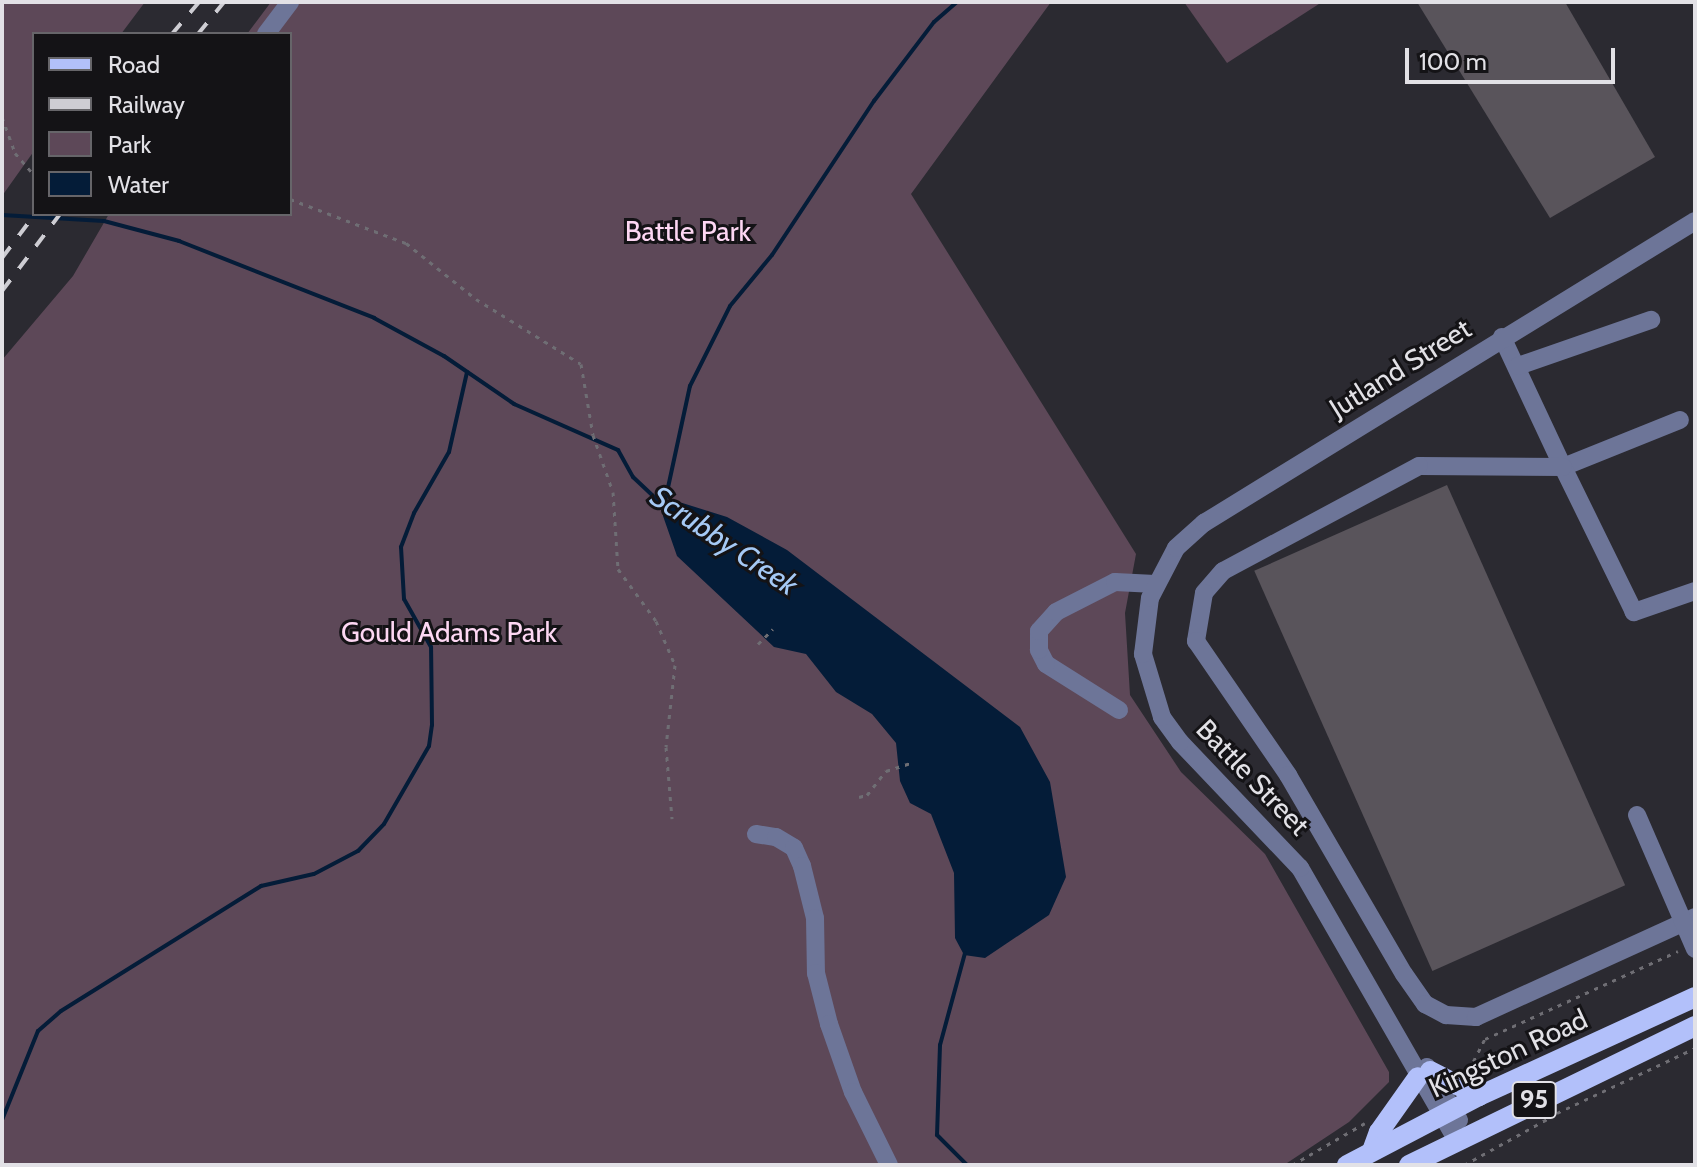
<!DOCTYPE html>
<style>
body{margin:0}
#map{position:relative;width:1697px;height:1167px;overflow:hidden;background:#2b2a31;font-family:Cabin,sans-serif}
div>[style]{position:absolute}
.green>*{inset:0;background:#5d4858}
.water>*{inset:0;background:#041c38}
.stream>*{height:4px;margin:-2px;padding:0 2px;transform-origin:2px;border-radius:2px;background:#041c38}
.building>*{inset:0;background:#59545b;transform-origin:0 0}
.path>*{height:3px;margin-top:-1.5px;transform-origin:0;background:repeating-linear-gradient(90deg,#6f6e74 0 4px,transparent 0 10px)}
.minor>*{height:18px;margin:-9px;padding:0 9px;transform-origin:9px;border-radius:9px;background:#6d7598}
.major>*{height:20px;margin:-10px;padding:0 10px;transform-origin:10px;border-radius:10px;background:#b2c0fa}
.rail>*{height:4px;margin-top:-2px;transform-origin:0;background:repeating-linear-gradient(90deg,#cecdd3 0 14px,transparent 0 28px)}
span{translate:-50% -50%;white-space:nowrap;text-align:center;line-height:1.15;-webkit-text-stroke:6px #141316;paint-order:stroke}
.shield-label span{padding:2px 6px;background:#141316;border:2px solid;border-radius:6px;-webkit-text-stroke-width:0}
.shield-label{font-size:26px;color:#e2e1e6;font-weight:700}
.park-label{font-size:28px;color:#fdd7f3}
.street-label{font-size:28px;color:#e2e1e6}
.water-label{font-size:30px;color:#a5c9f5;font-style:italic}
.frame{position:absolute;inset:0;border:4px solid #e2e1e6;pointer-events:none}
.legend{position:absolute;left:32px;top:32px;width:260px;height:184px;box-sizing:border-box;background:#141316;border:2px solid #666569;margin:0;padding:10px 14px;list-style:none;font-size:24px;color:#e2e1e6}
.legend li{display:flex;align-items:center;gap:16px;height:40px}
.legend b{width:40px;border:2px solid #666569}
.scale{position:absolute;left:1405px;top:48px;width:210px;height:36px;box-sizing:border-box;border:4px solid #e2e1e6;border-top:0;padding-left:10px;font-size:24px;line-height:28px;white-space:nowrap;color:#e2e1e6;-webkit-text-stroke:6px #141316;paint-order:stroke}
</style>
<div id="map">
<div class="green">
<i style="clip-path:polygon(2px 2px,145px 2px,121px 34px,34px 34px,34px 151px,2px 196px)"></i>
<i style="clip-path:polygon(271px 2px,1051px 2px,911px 194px,1136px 554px,1125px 613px,1130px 695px,1181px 772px,1265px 854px,1389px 1072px,1389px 1082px,1349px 1122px,1284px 1165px,2px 1165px,2px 360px,73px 276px,109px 214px,290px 214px,290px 34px,247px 34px)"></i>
<i style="clip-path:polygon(1184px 2px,1322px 2px,1227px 63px)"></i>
</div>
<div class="water">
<i style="clip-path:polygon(676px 501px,727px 517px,787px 550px,1020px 727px,1050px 782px,1066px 877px,1049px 915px,985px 958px,964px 955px,955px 938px,954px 873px,931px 814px,910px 803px,900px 781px,896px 743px,872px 714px,836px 692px,806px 654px,774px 647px,677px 556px,663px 516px,664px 506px)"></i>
</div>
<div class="stream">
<i style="left:2px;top:215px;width:102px;rotate:3.4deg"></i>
<i style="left:104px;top:221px;width:78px;rotate:14.9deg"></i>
<i style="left:179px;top:241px;width:210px;rotate:21.5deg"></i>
<i style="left:374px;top:318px;width:80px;rotate:28.5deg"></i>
<i style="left:444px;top:356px;width:85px;rotate:34.4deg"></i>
<i style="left:514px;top:404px;width:114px;rotate:23.9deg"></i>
<i style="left:618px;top:450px;width:31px;rotate:61deg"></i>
<i style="left:633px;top:477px;width:47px;rotate:43.3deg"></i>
<i style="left:664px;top:506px;width:123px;rotate:-77.8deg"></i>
<i style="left:690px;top:386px;width:89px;rotate:-63.4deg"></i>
<i style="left:730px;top:306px;width:66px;rotate:-50.5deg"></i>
<i style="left:772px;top:255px;width:185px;rotate:-56.5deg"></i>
<i style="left:874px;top:101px;width:99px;rotate:-52.8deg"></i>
<i style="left:934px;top:22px;width:30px;rotate:-41deg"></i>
<i style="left:965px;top:953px;width:95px;rotate:105.2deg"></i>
<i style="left:940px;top:1045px;width:90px;rotate:91.9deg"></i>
<i style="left:937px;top:1135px;width:42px;rotate:45deg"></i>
<i style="left:2px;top:1120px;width:96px;rotate:-68deg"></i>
<i style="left:38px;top:1031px;width:30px;rotate:-41deg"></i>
<i style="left:61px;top:1011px;width:236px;rotate:-32deg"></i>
<i style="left:261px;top:886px;width:54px;rotate:-12.8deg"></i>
<i style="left:314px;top:874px;width:50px;rotate:-27.6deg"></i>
<i style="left:358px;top:851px;width:37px;rotate:-46deg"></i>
<i style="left:384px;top:824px;width:90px;rotate:-60deg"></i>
<i style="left:429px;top:746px;width:21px;rotate:-82deg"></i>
<i style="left:432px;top:725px;width:78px;rotate:-90.7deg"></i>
<i style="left:431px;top:647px;width:55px;rotate:-119.4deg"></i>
<i style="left:404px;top:599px;width:52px;rotate:-93.3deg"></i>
<i style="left:401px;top:547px;width:36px;rotate:-69deg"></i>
<i style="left:414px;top:513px;width:70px;rotate:-60.2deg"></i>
<i style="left:449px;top:452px;width:82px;rotate:-77.3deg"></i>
</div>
<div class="building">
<i style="clip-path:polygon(1417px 2px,1565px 2px,1655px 157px,1550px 218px)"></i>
<i style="left:1447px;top:485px;width:438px;height:211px;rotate:66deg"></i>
</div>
<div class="path">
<i style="left:2px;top:117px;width:38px;rotate:70deg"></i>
<i style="left:15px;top:153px;width:29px;rotate:49deg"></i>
<i style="left:290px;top:199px;width:124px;rotate:20.8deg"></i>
<i style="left:406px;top:243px;width:90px;rotate:38.7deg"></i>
<i style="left:476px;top:299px;width:123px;rotate:31.8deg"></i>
<i style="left:581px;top:364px;width:72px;rotate:80.4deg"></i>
<i style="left:593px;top:435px;width:60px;rotate:70.7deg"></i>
<i style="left:613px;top:492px;width:77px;rotate:86.3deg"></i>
<i style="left:618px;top:569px;width:64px;rotate:53.8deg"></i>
<i style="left:656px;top:621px;width:48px;rotate:66.6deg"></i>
<i style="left:675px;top:665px;width:82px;rotate:96.3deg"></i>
<i style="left:666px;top:747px;width:72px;rotate:85.2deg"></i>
<i style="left:758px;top:644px;width:21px;rotate:-45deg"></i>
<i style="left:859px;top:797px;width:8px;rotate:-14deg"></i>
<i style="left:867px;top:795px;width:31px;rotate:-52deg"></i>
<i style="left:886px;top:771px;width:25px;rotate:-18deg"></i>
<i style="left:1469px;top:1070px;width:35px;rotate:-63deg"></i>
<i style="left:1485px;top:1039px;width:212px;rotate:-24.5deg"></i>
<i style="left:1557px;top:1113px;width:153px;rotate:-25.2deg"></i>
<i style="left:1292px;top:1165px;width:84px;rotate:-29.9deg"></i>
<i style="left:1464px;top:1165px;width:99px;rotate:-28.9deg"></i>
</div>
<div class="minor">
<i style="left:266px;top:34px;width:40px;rotate:-53deg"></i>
<i style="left:1502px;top:337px;width:144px;rotate:64.9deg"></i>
<i style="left:1563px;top:467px;width:126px;rotate:-21.9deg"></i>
<i style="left:1518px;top:366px;width:141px;rotate:-19.1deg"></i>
<i style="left:1695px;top:591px;width:65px;rotate:161deg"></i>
<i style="left:1634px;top:612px;width:161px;rotate:-116.1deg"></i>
<i style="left:1563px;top:467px;width:144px;rotate:-179.6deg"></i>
<i style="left:1419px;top:466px;width:222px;rotate:151.8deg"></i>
<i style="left:1223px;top:571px;width:29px;rotate:131deg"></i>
<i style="left:1204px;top:593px;width:49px;rotate:99.5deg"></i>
<i style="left:1196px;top:641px;width:163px;rotate:55.5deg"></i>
<i style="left:1288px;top:775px;width:230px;rotate:59.8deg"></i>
<i style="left:1404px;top:974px;width:37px;rotate:55deg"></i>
<i style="left:1425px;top:1004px;width:24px;rotate:28deg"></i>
<i style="left:1446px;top:1015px;width:30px;rotate:4deg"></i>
<i style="left:1476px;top:1017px;width:241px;rotate:-24.5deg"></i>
<i style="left:1119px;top:710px;width:86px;rotate:-147.8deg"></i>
<i style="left:1046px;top:664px;width:16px;rotate:-117deg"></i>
<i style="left:1039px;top:650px;width:19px;rotate:-90deg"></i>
<i style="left:1039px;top:631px;width:25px;rotate:-48deg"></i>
<i style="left:1056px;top:612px;width:66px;rotate:-27deg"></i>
<i style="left:1115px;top:582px;width:40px;rotate:2.9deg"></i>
<i style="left:1637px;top:815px;width:146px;rotate:66.6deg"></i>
<i style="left:756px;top:834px;width:20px;rotate:9deg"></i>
<i style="left:776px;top:837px;width:21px;rotate:31deg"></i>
<i style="left:794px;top:848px;width:20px;rotate:66deg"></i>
<i style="left:802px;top:866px;width:54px;rotate:76deg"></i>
<i style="left:815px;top:918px;width:55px;rotate:89deg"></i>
<i style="left:816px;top:973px;width:53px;rotate:75.7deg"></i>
<i style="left:829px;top:1024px;width:72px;rotate:70.6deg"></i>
<i style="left:853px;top:1092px;width:81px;rotate:63.7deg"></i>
<i style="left:1427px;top:1067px;width:62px;rotate:58.9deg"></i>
<i style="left:1456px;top:1139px;width:313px;rotate:-119.9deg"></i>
<i style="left:1300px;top:868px;width:174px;rotate:-133.6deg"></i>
<i style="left:1180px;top:742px;width:31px;rotate:-126deg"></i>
<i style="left:1162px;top:717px;width:66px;rotate:-106.8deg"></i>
<i style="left:1143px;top:654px;width:56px;rotate:-82.9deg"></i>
<i style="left:1150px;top:598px;width:56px;rotate:-62.5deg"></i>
<i style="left:1176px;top:548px;width:38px;rotate:-42deg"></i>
<i style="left:1204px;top:523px;width:576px;rotate:-31.59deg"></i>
</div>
<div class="major">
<i style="left:1430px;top:1071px;width:55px;rotate:27deg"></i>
<i style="left:1372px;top:1151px;width:20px;rotate:-70deg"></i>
<i style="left:1379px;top:1132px;width:67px;rotate:-54.7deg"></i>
<i style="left:1347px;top:1165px;width:149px;rotate:-27.6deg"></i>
<i style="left:1479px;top:1096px;width:238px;rotate:-24.6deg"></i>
<i style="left:1409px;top:1165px;width:318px;rotate:-25.9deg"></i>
</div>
<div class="rail">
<i style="left:172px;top:34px;width:42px;rotate:-49.8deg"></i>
<i style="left:198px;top:34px;width:41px;rotate:-50.9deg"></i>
<i style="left:2px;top:258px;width:55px;rotate:-53.1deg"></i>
<i style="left:2px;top:291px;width:96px;rotate:-53deg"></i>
</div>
<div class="shield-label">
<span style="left:1534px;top:1100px">95</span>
</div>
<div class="park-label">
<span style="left:688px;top:231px">Battle Park</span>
<span style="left:449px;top:632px">Gould Adams Park</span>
</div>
<div class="street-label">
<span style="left:1400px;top:368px;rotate:-32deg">Jutland Street</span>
<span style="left:1253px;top:777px;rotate:46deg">Battle Street</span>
<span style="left:1508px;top:1053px;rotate:-25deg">Kingston Road</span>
</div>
<div class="water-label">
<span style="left:724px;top:541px;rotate:34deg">Scrubby Creek</span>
</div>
<div class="frame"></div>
<ul class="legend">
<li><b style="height:10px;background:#b2c0fa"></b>Road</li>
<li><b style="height:10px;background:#cecdd3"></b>Railway</li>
<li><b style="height:22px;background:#5d4858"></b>Park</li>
<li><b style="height:22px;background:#041c38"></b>Water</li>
</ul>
<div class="scale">100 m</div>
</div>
